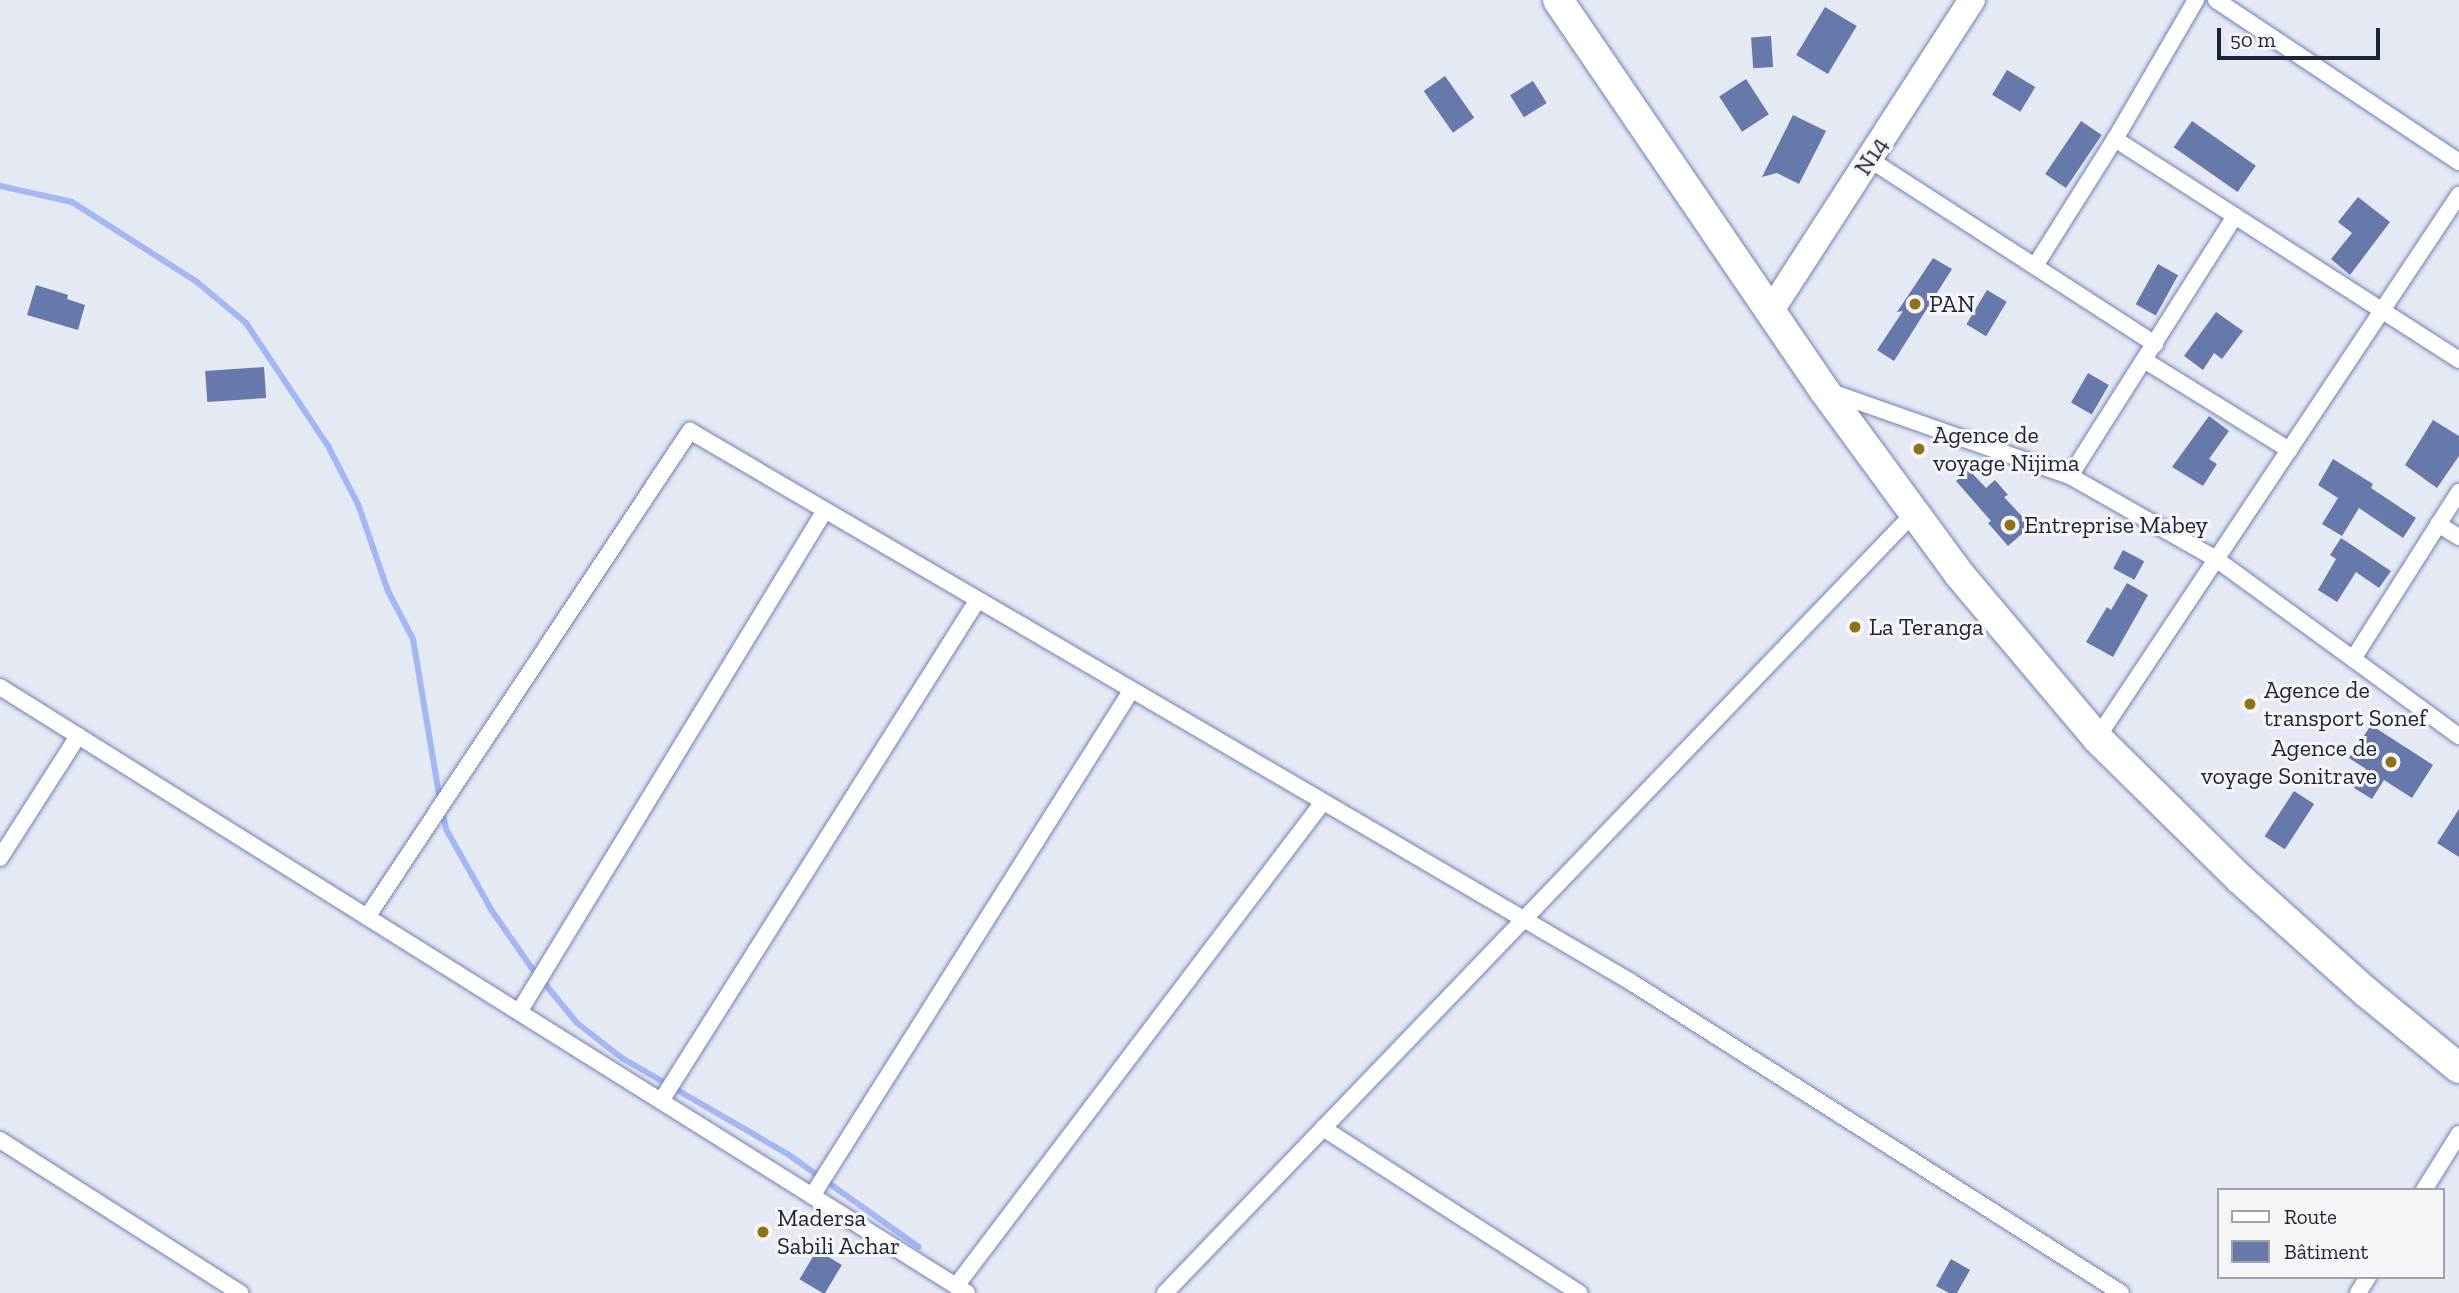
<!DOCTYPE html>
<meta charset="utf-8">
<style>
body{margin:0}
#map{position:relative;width:2459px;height:1293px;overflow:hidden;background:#e5e9f4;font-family:"Zilla Slab",serif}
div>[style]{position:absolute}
.stream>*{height:6px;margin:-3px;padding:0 3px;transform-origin:3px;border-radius:3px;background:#a2b7f4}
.building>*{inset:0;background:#6779ab;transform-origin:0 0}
.roads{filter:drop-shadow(0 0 2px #7183b6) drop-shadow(0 0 2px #7183b6)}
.street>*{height:16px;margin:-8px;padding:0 8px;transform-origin:8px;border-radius:8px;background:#fff}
.primary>*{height:26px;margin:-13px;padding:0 13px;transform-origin:13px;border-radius:13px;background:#fff}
.highway>*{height:30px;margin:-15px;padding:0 15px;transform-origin:15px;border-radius:15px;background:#fff}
.dots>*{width:19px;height:19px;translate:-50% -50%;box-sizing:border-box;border:4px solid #f6f6f6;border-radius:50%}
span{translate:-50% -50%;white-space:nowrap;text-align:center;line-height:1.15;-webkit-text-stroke:6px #f6f6f6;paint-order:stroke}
.street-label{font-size:24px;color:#1d2439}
.poi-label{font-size:24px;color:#1d2439}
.left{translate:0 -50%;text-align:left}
.right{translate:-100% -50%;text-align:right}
.legend{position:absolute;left:2217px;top:1188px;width:228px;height:91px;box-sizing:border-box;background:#f6f6f6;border:2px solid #9fa2aa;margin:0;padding:9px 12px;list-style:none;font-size:21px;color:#1d2439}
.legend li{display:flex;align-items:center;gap:14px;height:35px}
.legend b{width:35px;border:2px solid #9fa2aa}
.scale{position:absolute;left:2217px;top:28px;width:163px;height:32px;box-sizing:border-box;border:4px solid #1d2439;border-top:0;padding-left:9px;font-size:21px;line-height:24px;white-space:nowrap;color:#1d2439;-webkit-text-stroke:5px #f6f6f6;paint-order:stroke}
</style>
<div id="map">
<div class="stream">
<i style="left:0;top:186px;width:74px;rotate:12.5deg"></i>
<i style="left:72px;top:202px;width:148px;rotate:32.6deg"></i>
<i style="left:197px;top:282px;width:64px;rotate:39.9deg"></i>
<i style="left:246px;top:323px;width:148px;rotate:56.3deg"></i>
<i style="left:328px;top:446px;width:65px;rotate:62.7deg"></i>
<i style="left:358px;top:504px;width:92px;rotate:71deg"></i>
<i style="left:388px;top:591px;width:54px;rotate:62.5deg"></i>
<i style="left:413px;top:639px;width:164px;rotate:80.5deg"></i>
<i style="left:442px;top:811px;width:18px;rotate:77deg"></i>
<i style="left:446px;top:829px;width:94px;rotate:60.7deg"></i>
<i style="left:492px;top:911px;width:68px;rotate:55.1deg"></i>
<i style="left:531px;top:967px;width:72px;rotate:50.6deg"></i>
<i style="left:577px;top:1023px;width:57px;rotate:37.9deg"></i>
<i style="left:622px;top:1058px;width:193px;rotate:30.1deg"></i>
<i style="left:789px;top:1155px;width:159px;rotate:35.3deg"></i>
</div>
<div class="building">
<i style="left:1825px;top:7px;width:37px;height:56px;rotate:31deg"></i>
<i style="left:1771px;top:36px;width:31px;height:20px;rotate:86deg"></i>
<i style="left:2007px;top:70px;width:33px;height:29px;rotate:31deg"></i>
<i style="left:1445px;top:76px;width:51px;height:26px;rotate:55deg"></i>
<i style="left:1746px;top:79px;width:42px;height:32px;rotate:57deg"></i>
<i style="left:1533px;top:81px;width:26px;height:27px;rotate:58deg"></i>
<i style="clip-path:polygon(1793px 115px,1826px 131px,1799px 184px,1777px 173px,1762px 177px)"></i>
<i style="left:2081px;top:121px;width:25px;height:64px;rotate:34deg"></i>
<i style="left:2192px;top:121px;width:78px;height:32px;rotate:35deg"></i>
<i style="clip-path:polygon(2358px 197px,2390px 222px,2350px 275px,2331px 259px,2352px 233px,2338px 222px)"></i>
<i style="clip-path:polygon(1933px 258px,1952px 269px,1894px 361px,1877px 350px,1903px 311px,1897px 312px)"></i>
<i style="left:2158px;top:264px;width:23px;height:46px;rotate:29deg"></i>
<i style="clip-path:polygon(36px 285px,68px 295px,67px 299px,85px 305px,78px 330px,27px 315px)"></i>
<i style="left:1987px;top:290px;width:23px;height:40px;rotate:31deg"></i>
<i style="clip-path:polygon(2216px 312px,2243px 331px,2222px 359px,2214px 353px,2203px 370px,2184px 356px)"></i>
<i style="left:264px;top:367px;width:31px;height:59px;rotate:86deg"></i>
<i style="left:2088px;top:373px;width:24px;height:34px;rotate:30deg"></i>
<i style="clip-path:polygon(2209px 416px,2229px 431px,2209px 459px,2217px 464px,2203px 486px,2172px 467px)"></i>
<i style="clip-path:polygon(2433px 420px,2459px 436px,2459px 456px,2437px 488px,2405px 465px)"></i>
<i style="clip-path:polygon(2333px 459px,2373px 484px,2371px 488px,2416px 518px,2403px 538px,2359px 508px,2342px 536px,2322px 524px,2338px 498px,2318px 485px)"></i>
<i style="clip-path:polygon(1969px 470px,1986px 488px,1995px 480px,2008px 495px,2004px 497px,2031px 526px,2008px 546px,1988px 523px,1991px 521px,1956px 481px)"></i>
<i style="clip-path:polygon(2341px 538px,2391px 571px,2379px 588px,2356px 572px,2337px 602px,2318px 590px,2336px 559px,2330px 555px)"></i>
<i style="left:2123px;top:550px;width:24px;height:21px;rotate:28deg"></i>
<i style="clip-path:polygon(2127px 583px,2148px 595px,2113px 657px,2086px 642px,2107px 607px,2111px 610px)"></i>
<i style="clip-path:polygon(2371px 725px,2433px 765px,2412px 798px,2384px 780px,2372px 799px,2354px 788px,2366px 769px,2349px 758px)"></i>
<i style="left:2294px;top:791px;width:24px;height:54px;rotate:33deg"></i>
<i style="clip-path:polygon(2459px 809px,2459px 857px,2437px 843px)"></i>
<i style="left:817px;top:1250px;width:29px;height:34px;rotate:31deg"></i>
<i style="clip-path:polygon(1951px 1259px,1970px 1270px,1957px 1293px,1949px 1293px,1936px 1286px)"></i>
</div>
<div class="roads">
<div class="street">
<i style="left:2216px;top:0;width:292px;rotate:33.7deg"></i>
<i style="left:2115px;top:139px;width:409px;rotate:32.7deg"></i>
<i style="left:1869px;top:159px;width:341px;rotate:32.9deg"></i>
<i style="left:2035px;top:266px;width:150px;rotate:-57.8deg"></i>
<i style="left:2115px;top:139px;width:161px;rotate:-59.8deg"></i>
<i style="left:2144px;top:360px;width:171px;rotate:31.8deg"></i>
<i style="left:1831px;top:392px;width:253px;rotate:19.4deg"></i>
<i style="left:2070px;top:476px;width:168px;rotate:29.6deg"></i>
<i style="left:2216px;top:559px;width:301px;rotate:36.1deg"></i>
<i style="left:2070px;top:476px;width:308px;rotate:-57.6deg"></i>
<i style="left:2438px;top:524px;width:25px;rotate:32deg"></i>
<i style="left:2353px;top:659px;width:198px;rotate:-57.6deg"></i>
<i style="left:0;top:687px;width:1141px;rotate:32.07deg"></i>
<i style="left:2097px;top:738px;width:653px;rotate:-56.31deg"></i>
<i style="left:0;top:858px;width:145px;rotate:-57.4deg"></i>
<i style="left:367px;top:917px;width:584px;rotate:-56.39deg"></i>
<i style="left:690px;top:431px;width:1090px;rotate:30.35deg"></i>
<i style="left:1631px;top:982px;width:580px;rotate:32.4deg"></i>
<i style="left:519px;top:1012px;width:586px;rotate:-58.62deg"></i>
<i style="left:661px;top:1101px;width:591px;rotate:-57.71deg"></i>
<i style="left:1323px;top:1128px;width:305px;rotate:32.8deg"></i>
<i style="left:0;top:1140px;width:285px;rotate:32.5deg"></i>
<i style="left:2424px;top:1190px;width:66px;rotate:-58deg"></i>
<i style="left:812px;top:1196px;width:597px;rotate:-57.72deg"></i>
<i style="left:956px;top:1286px;width:607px;rotate:-52.83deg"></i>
<i style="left:1165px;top:1293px;width:1081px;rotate:-46.16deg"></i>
<i style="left:2358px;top:1293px;width:19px;rotate:-58deg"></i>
</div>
<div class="primary">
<i style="left:1770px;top:312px;width:372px;rotate:-57.1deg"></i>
</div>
<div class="highway">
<i style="left:1558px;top:0;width:472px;rotate:55.7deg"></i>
<i style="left:1824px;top:390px;width:228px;rotate:53.7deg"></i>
<i style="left:1959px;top:574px;width:214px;rotate:49.9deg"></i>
<i style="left:2097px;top:738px;width:201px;rotate:44.6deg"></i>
<i style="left:2240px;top:879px;width:169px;rotate:41.9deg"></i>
<i style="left:2366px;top:992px;width:120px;rotate:39.3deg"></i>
</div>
</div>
<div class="dots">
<i style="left:1915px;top:304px;background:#8f7216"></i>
<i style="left:1919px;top:449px;background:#8f7216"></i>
<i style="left:2010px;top:525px;background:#8f7216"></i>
<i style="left:1855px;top:627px;background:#8f7216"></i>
<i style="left:2250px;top:704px;background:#8f7216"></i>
<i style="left:2391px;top:762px;background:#8f7216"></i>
<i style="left:763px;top:1232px;background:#8f7216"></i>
</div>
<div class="street-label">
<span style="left:1871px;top:156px;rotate:-57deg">N14</span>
</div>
<div class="poi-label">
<span class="left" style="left:1929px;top:304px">PAN</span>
<span class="left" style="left:1933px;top:449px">Agence de<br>voyage Nijima</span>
<span class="left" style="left:2024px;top:525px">Entreprise Mabey</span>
<span class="left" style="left:1869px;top:627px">La Teranga</span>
<span class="left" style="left:2264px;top:704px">Agence de<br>transport Sonef</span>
<span class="right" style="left:2377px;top:762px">Agence de<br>voyage Sonitrave</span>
<span class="left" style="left:777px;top:1232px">Madersa<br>Sabili Achar</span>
</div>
<ul class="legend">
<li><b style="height:9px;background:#fff"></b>Route</li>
<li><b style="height:19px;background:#6779ab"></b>Bâtiment</li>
</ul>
<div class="scale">50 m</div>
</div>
